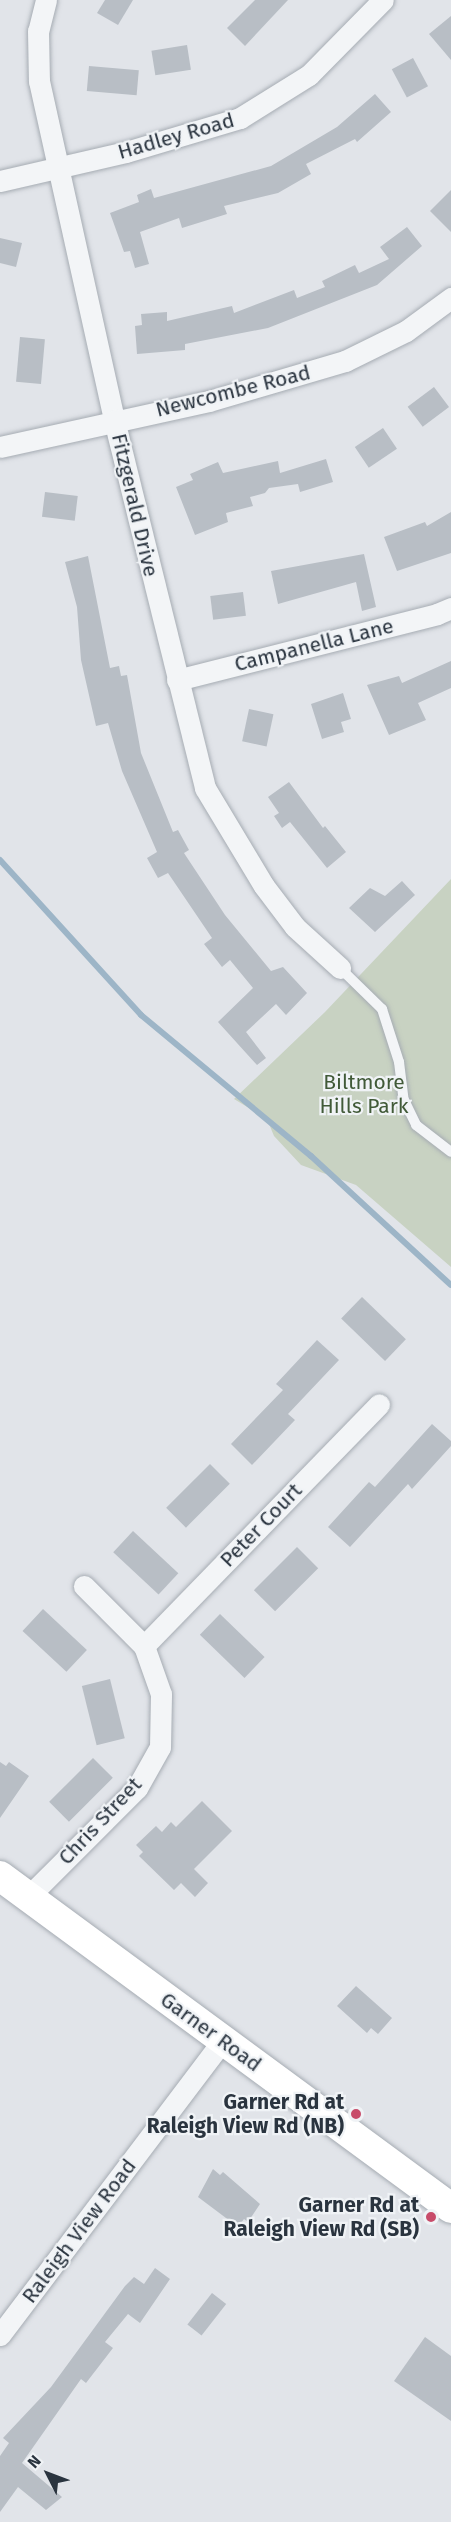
<!DOCTYPE html>
<style>
body{margin:0}
#map{position:relative;width:451px;height:2522px;overflow:hidden;background:#e1e4e9;font-family:"Fira Sans",sans-serif}
div>[style]{position:absolute}
.green>*{inset:0;background:#c8d2c2}
.stream>*{height:6px;margin:-3px;padding:0 3px;transform-origin:3px;border-radius:3px;background:#9db5c7}
.building>*{inset:0;background:#b8bec5;transform-origin:0 0}
.roads{filter:drop-shadow(0 0 2px #a6acb3) drop-shadow(0 0 2px #a6acb3)}
.lane>*{height:10px;margin:-5px;padding:0 5px;transform-origin:5px;border-radius:5px;background:#f3f5f7}
.street>*{height:21px;margin:-10.5px;padding:0 10.5px;transform-origin:10.5px;border-radius:10.5px;background:#f3f5f7}
.secondary>*{height:30px;margin:-15px;padding:0 15px;transform-origin:15px;border-radius:15px;background:#fff}
.dots>*{width:16px;height:16px;translate:-50% -50%;box-sizing:border-box;border:3px solid #f0f3f6;border-radius:50%}
span{translate:-50% -50%;white-space:nowrap;text-align:center;line-height:1.15;-webkit-text-stroke:4.5px #f0f3f6;paint-order:stroke}
.street-label{font-size:21px;color:#2a343f}
.park-label{font-size:21px;color:#415a38}
.poi-label{font-size:21px;color:#2a343f;font-weight:700}
.right{translate:-100% -50%;text-align:right}
.north{position:absolute;left:18px;top:2444px;width:60px;height:60px;-webkit-text-stroke:4px #f0f3f6;paint-order:stroke;rotate:312deg;font-size:16px;font-weight:700;line-height:24px;text-align:center;color:#2a343f}
.north::after{content:'';display:block;margin:auto;width:21px;height:27px;background:#2a343f;clip-path:polygon(50% 0,100% 100%,50% 72%,0 100%)}
</style>
<div id="map">
<div class="green">
<i style="clip-path:polygon(451px 879px,451px 1267px,356px 1185px,301px 1165px,274px 1136px,267px 1119px,234px 1099px,325px 1012px)"></i>
</div>
<div class="stream">
<i style="left:0;top:860px;width:210px;rotate:47.7deg"></i>
<i style="left:141px;top:1015px;width:221px;rotate:39.7deg"></i>
<i style="left:311px;top:1156px;width:190px;rotate:42.7deg"></i>
</div>
<div class="building">
<i style="clip-path:polygon(105px 0,133px 0,118px 25px,97px 13px)"></i>
<i style="clip-path:polygon(255px 0,288px 0,245px 46px,227px 28px)"></i>
<i style="clip-path:polygon(451px 16px,451px 60px,429px 34px)"></i>
<i style="left:187px;top:45px;width:25px;height:36px;rotate:81deg"></i>
<i style="left:413px;top:58px;width:32px;height:24px;rotate:62deg"></i>
<i style="left:89px;top:66px;width:50px;height:25px;rotate:5deg"></i>
<i style="clip-path:polygon(375px 94px,391px 112px,357px 142px,355px 139px,306px 164px,311px 174px,278px 193px,224px 206px,227px 214px,182px 228px,179px 218px,140px 232px,149px 264px,135px 268px,130px 251px,124px 252px,110px 213px,139px 202px,137px 195px,151px 189px,154px 198px,271px 166px,337px 127px)"></i>
<i style="clip-path:polygon(451px 190px,451px 232px,430px 211px)"></i>
<i style="clip-path:polygon(407px 227px,422px 246px,377px 285px,268px 328px,185px 344px,185px 350px,137px 354px,135px 326px,142px 325px,141px 314px,167px 312px,167px 321px,232px 306px,234px 313px,294px 290px,297px 298px,325px 287px,322px 281px,355px 265px,359px 273px,389px 259px,380px 247px)"></i>
<i style="clip-path:polygon(0 238px,22px 243px,16px 267px,0 263px)"></i>
<i style="left:20px;top:337px;width:25px;height:45px;rotate:5deg"></i>
<i style="left:434px;top:387px;width:25px;height:33px;rotate:53deg"></i>
<i style="left:383px;top:428px;width:25px;height:34px;rotate:56deg"></i>
<i style="clip-path:polygon(326px 459px,333px 482px,300px 492px,298px 484px,269px 488px,265px 493px,250px 497px,253px 506px,226px 513px,228px 522px,195px 535px,176px 487px,193px 480px,190px 474px,218px 462px,223px 473px,278px 461px,280px 473px)"></i>
<i style="left:45px;top:492px;width:33px;height:25px;rotate:7deg"></i>
<i style="clip-path:polygon(451px 512px,451px 553px,397px 571px,384px 537px,425px 522px,427px 526px)"></i>
<i style="clip-path:polygon(364px 554px,376px 607px,362px 611px,356px 582px,278px 604px,271px 571px)"></i>
<i style="clip-path:polygon(88px 556px,110px 668px,119px 666px,121px 676px,127px 675px,141px 753px,173px 832px,178px 830px,189px 850px,184px 853px,225px 915px,271px 971px,283px 967px,307px 993px,286px 1015px,276px 1004px,246px 1032px,266px 1058px,257px 1065px,218px 1022px,253px 988px,230px 960px,222px 967px,204px 944px,212px 938px,168px 873px,158px 878px,147px 858px,157px 852px,122px 771px,108px 723px,96px 726px,81px 660px,77px 607px,65px 562px)"></i>
<i style="left:243px;top:592px;width:24px;height:33px;rotate:83deg"></i>
<i style="clip-path:polygon(451px 661px,451px 688px,418px 703px,426px 720px,389px 735px,367px 685px,399px 676px,402px 683px)"></i>
<i style="clip-path:polygon(343px 693px,351px 719px,341px 722px,344px 732px,322px 739px,311px 704px)"></i>
<i style="left:249px;top:709px;width:25px;height:33px;rotate:12deg"></i>
<i style="clip-path:polygon(289px 782px,323px 828px,325px 826px,346px 852px,327px 868px,290px 822px,282px 828px,274px 816px,279px 813px,268px 797px)"></i>
<i style="clip-path:polygon(402px 881px,415px 895px,375px 932px,349px 908px,370px 888px,385px 896px)"></i>
<i style="left:362px;top:1297px;width:61px;height:30px;rotate:44deg"></i>
<i style="clip-path:polygon(317px 1340px,339px 1360px,288px 1414px,295px 1420px,252px 1465px,231px 1444px,283px 1390px,276px 1384px)"></i>
<i style="clip-path:polygon(432px 1424px,451px 1441px,451px 1446px,412px 1489px,408px 1484px,350px 1547px,328px 1527px,369px 1482px,375px 1487px)"></i>
<i style="left:210px;top:1464px;width:28px;height:62px;rotate:45deg"></i>
<i style="left:133px;top:1531px;width:62px;height:29px;rotate:43deg"></i>
<i style="left:297px;top:1547px;width:30px;height:61px;rotate:45deg"></i>
<i style="left:43px;top:1609px;width:60px;height:30px;rotate:43deg"></i>
<i style="left:220px;top:1614px;width:62px;height:29px;rotate:44deg"></i>
<i style="left:110px;top:1679px;width:61px;height:29px;rotate:76deg"></i>
<i style="left:93px;top:1758px;width:28px;height:62px;rotate:45deg"></i>
<i style="clip-path:polygon(0 1762px,6px 1766px,9px 1762px,29px 1776px,0 1818px)"></i>
<i style="clip-path:polygon(202px 1801px,232px 1831px,194px 1869px,208px 1883px,195px 1897px,181px 1883px,174px 1890px,139px 1856px,143px 1852px,136px 1845px,156px 1826px,162px 1832px,171px 1822px,176px 1827px)"></i>
<i style="clip-path:polygon(356px 1986px,392px 2018px,378px 2034px,371px 2028px,367px 2033px,337px 2006px)"></i>
<i style="clip-path:polygon(213px 2169px,220px 2175px,223px 2172px,260px 2204px,248px 2222px,244px 2219px,238px 2227px,198px 2197px)"></i>
<i style="clip-path:polygon(155px 2268px,170px 2279px,140px 2323px,128px 2314px,105px 2342px,113px 2348px,86px 2383px,81px 2379px,22px 2463px,62px 2497px,46px 2510px,18px 2487px,0 2512px,0 2456px,9px 2443px,3px 2438px,51px 2387px,125px 2286px,134px 2277px,144px 2284px)"></i>
<i style="left:212px;top:2293px;width:18px;height:40px;rotate:38deg"></i>
<i style="clip-path:polygon(425px 2337px,451px 2356px,451px 2421px,394px 2381px)"></i>
</div>
<div class="roads">
<div class="lane">
<i style="left:340px;top:968px;width:59px;rotate:44.3deg"></i>
<i style="left:382px;top:1009px;width:56px;rotate:72.2deg"></i>
<i style="left:399px;top:1062px;width:38px;rotate:83deg"></i>
<i style="left:404px;top:1100px;width:28px;rotate:64deg"></i>
<i style="left:416px;top:1125px;width:44px;rotate:37.6deg"></i>
</div>
<div class="street">
<i style="left:46px;top:0;width:32px;rotate:104deg"></i>
<i style="left:38px;top:31px;width:50px;rotate:88.9deg"></i>
<i style="left:39px;top:81px;width:347px;rotate:77.5deg"></i>
<i style="left:114px;top:420px;width:379px;rotate:76.1deg"></i>
<i style="left:205px;top:788px;width:114px;rotate:59deg"></i>
<i style="left:264px;top:886px;width:51px;rotate:52.9deg"></i>
<i style="left:295px;top:927px;width:61px;rotate:42.3deg"></i>
<i style="left:0;top:181px;width:129px;rotate:-13deg"></i>
<i style="left:126px;top:152px;width:119px;rotate:-16.6deg"></i>
<i style="left:240px;top:118px;width:81px;rotate:-31.9deg"></i>
<i style="left:309px;top:75px;width:105px;rotate:-45.4deg"></i>
<i style="left:0;top:447px;width:214px;rotate:-12.4deg"></i>
<i style="left:209px;top:401px;width:142px;rotate:-16.4deg"></i>
<i style="left:345px;top:361px;width:68px;rotate:-26.2deg"></i>
<i style="left:406px;top:331px;width:56px;rotate:-36.3deg"></i>
<i style="left:177px;top:680px;width:268px;rotate:-14.2deg"></i>
<i style="left:437px;top:614px;width:15px;rotate:-23deg"></i>
<i style="left:144px;top:1646px;width:337px;rotate:-45.8deg"></i>
<i style="left:28px;top:1897px;width:154px;rotate:-45deg"></i>
<i style="left:137px;top:1788px;width:47px;rotate:-60.7deg"></i>
<i style="left:160px;top:1747px;width:53px;rotate:-88.9deg"></i>
<i style="left:161px;top:1694px;width:51px;rotate:-109.5deg"></i>
<i style="left:144px;top:1646px;width:85px;rotate:-135deg"></i>
<i style="left:0;top:2335px;width:370px;rotate:-52.9deg"></i>
</div>
<div class="secondary">
<i style="left:0;top:1876px;width:560px;rotate:36.36deg"></i>
</div>
</div>
<div class="dots">
<i style="left:356px;top:2114px;background:#c84c6a"></i>
<i style="left:431px;top:2217px;background:#c84c6a"></i>
</div>
<div class="street-label">
<span style="left:176px;top:136px;rotate:-16deg">Hadley Road</span>
<span style="left:233px;top:391px;rotate:-14deg">Newcombe Road</span>
<span style="left:135px;top:505px;rotate:77deg">Fitzgerald Drive</span>
<span style="left:314px;top:645px;rotate:-14deg">Campanella Lane</span>
<span style="left:261px;top:1525px;rotate:-46deg">Peter Court</span>
<span style="left:100px;top:1821px;rotate:-47deg">Chris Street</span>
<span style="left:211px;top:2032px;rotate:36deg">Garner Road</span>
<span style="left:79px;top:2231px;rotate:-53deg">Raleigh View Road</span>
</div>
<div class="park-label">
<span style="left:364px;top:1094px">Biltmore<br>Hills Park</span>
</div>
<div class="poi-label">
<span class="right" style="left:344px;top:2114px">Garner Rd at<br>Raleigh View Rd (NB)</span>
<span class="right" style="left:419px;top:2217px">Garner Rd at<br>Raleigh View Rd (SB)</span>
</div>
<div class="north">N</div>
</div>
